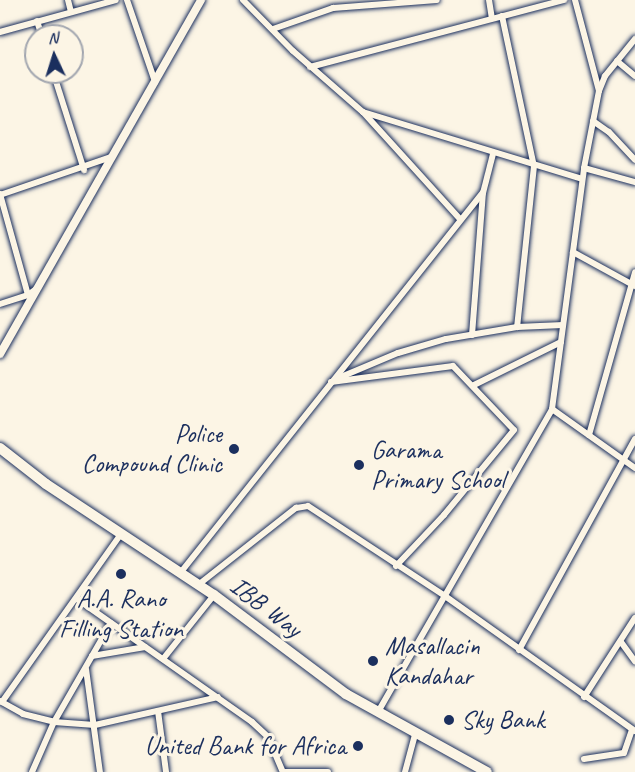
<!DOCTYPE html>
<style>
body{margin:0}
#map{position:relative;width:635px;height:772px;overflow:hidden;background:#fcf5e5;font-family:Caveat,sans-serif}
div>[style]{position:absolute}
.roads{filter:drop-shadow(0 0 2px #1b2f5e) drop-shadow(0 0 2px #1b2f5e)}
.street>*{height:6px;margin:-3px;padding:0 3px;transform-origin:3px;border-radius:3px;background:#fcf5e5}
.secondary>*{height:8px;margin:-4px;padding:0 4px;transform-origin:4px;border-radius:4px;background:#fcf5e5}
.highway>*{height:10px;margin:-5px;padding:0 5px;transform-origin:5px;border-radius:5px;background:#fcf5e5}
.dots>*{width:16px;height:16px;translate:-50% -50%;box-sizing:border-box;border:3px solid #fcf5e5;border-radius:50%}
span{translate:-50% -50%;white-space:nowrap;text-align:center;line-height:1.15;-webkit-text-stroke:6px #fcf5e5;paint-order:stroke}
.poi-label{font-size:26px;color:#1b2f5e}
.right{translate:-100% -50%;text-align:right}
.left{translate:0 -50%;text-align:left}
.street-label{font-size:26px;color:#1b2f5e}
.north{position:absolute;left:24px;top:24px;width:60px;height:60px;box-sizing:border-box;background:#fcf5e5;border:2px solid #a2a6af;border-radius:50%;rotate:356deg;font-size:16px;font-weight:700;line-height:24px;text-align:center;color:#1b2f5e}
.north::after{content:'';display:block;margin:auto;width:21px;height:27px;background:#1b2f5e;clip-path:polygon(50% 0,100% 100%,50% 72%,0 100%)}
</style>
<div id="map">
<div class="roads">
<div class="street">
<i style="left:68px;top:0;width:12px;rotate:76deg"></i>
<i style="left:127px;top:0;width:87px;rotate:71.1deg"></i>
<i style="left:243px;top:0;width:71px;rotate:45.6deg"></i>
<i style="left:293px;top:51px;width:93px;rotate:41.1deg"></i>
<i style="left:363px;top:112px;width:229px;rotate:17deg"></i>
<i style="left:489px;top:0;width:18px;rotate:81deg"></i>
<i style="left:575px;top:0;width:94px;rotate:75.2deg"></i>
<i style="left:502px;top:16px;width:153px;rotate:78deg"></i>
<i style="left:534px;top:166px;width:162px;rotate:96deg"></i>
<i style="left:37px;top:21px;width:16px;rotate:72deg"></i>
<i style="left:273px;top:29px;width:64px;rotate:-19.3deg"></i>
<i style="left:333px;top:8px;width:104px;rotate:-4.4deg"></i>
<i style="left:0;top:32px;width:120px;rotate:-15.4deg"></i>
<i style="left:617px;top:61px;width:23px;rotate:40deg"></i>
<i style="left:310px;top:67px;width:263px;rotate:-14.8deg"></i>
<i style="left:53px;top:72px;width:103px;rotate:72.4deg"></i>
<i style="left:363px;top:112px;width:144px;rotate:47.8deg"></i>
<i style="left:593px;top:121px;width:19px;rotate:35deg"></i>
<i style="left:609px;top:132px;width:38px;rotate:47deg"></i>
<i style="left:584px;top:168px;width:53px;rotate:15.4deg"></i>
<i style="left:0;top:194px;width:105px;rotate:74.5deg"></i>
<i style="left:28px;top:295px;width:9px;rotate:-36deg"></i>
<i style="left:0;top:195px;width:117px;rotate:-18.9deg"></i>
<i style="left:573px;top:252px;width:71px;rotate:28.7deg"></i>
<i style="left:0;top:304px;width:29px;rotate:-18deg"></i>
<i style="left:472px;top:335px;width:142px;rotate:-85.6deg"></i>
<i style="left:336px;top:379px;width:67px;rotate:-22.8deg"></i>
<i style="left:398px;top:353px;width:50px;rotate:-16.3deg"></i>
<i style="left:446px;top:339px;width:72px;rotate:-9.6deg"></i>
<i style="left:517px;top:327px;width:46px;rotate:-2.5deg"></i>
<i style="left:331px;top:382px;width:123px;rotate:-7.5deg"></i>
<i style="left:453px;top:366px;width:88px;rotate:46.4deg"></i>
<i style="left:514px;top:430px;width:110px;rotate:129.5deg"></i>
<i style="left:444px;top:515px;width:70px;rotate:133.3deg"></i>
<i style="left:474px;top:385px;width:97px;rotate:-26.3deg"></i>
<i style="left:552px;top:409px;width:102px;rotate:35.4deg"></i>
<i style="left:589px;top:435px;width:169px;rotate:-74.2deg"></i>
<i style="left:181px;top:572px;width:485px;rotate:-51.5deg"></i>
<i style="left:483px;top:193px;width:40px;rotate:-75.6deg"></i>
<i style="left:198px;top:585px;width:125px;rotate:-38.2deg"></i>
<i style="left:296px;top:508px;width:12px;rotate:-9deg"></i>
<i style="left:308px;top:506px;width:164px;rotate:33.3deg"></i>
<i style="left:445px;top:596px;width:233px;rotate:35.4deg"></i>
<i style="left:77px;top:599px;width:214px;rotate:35.1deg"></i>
<i style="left:252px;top:722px;width:22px;rotate:43deg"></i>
<i style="left:268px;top:737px;width:38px;rotate:67deg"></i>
<i style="left:621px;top:642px;width:24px;rotate:54deg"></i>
<i style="left:519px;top:650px;width:241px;rotate:-61.2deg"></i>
<i style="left:92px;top:656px;width:54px;rotate:-9.6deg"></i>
<i style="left:163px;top:659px;width:82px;rotate:-51.4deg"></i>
<i style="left:86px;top:669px;width:104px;rotate:82.3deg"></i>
<i style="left:584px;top:697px;width:94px;rotate:-57.2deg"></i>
<i style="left:0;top:701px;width:26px;rotate:29deg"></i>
<i style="left:23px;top:714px;width:32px;rotate:14deg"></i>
<i style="left:54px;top:722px;width:41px;rotate:4.2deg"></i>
<i style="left:95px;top:725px;width:126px;rotate:-12.8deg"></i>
<i style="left:2px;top:702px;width:206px;rotate:-54.7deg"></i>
<i style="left:158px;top:711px;width:62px;rotate:82.5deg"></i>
<i style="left:378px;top:712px;width:349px;rotate:-60.1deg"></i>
<i style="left:552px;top:409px;width:243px;rotate:-82.4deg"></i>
<i style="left:584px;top:168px;width:78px;rotate:-79deg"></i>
<i style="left:599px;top:91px;width:16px;rotate:-68deg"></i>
<i style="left:605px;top:76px;width:48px;rotate:-51deg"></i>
<i style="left:584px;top:759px;width:40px;rotate:-8.5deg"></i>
<i style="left:624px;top:753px;width:24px;rotate:-71deg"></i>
<i style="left:32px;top:772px;width:55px;rotate:-66.3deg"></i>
<i style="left:54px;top:722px;width:114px;rotate:-60.1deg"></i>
<i style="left:285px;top:772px;width:43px"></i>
<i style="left:405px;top:772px;width:38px;rotate:-75deg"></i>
</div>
<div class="secondary">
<i style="left:0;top:354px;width:407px;rotate:-60.4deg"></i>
</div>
<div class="highway">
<i style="left:0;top:448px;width:58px;rotate:38deg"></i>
<i style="left:46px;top:484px;width:201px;rotate:33.5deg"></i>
<i style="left:214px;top:595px;width:165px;rotate:36.9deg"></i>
<i style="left:346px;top:694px;width:161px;rotate:29deg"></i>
</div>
</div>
<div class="dots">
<i style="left:234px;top:449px;background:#1b2f5e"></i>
<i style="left:359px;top:465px;background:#1b2f5e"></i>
<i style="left:121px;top:574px;background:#1b2f5e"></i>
<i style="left:373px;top:661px;background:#1b2f5e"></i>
<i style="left:449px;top:720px;background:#1b2f5e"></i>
<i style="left:358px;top:746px;background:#1b2f5e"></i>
</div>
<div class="poi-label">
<span class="right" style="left:222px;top:449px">Police<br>Compound Clinic</span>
<span class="left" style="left:371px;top:465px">Garama<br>Primary School</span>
<span style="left:121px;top:614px">A.A. Rano<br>Filling Station</span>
<span class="left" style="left:385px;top:661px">Masallacin<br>Kandahar</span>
<span class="left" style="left:461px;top:720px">Sky Bank</span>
<span class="right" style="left:346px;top:746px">United Bank for Africa</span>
</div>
<div class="street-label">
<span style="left:266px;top:607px;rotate:37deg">IBB Way</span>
</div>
<div class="north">N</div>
</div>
